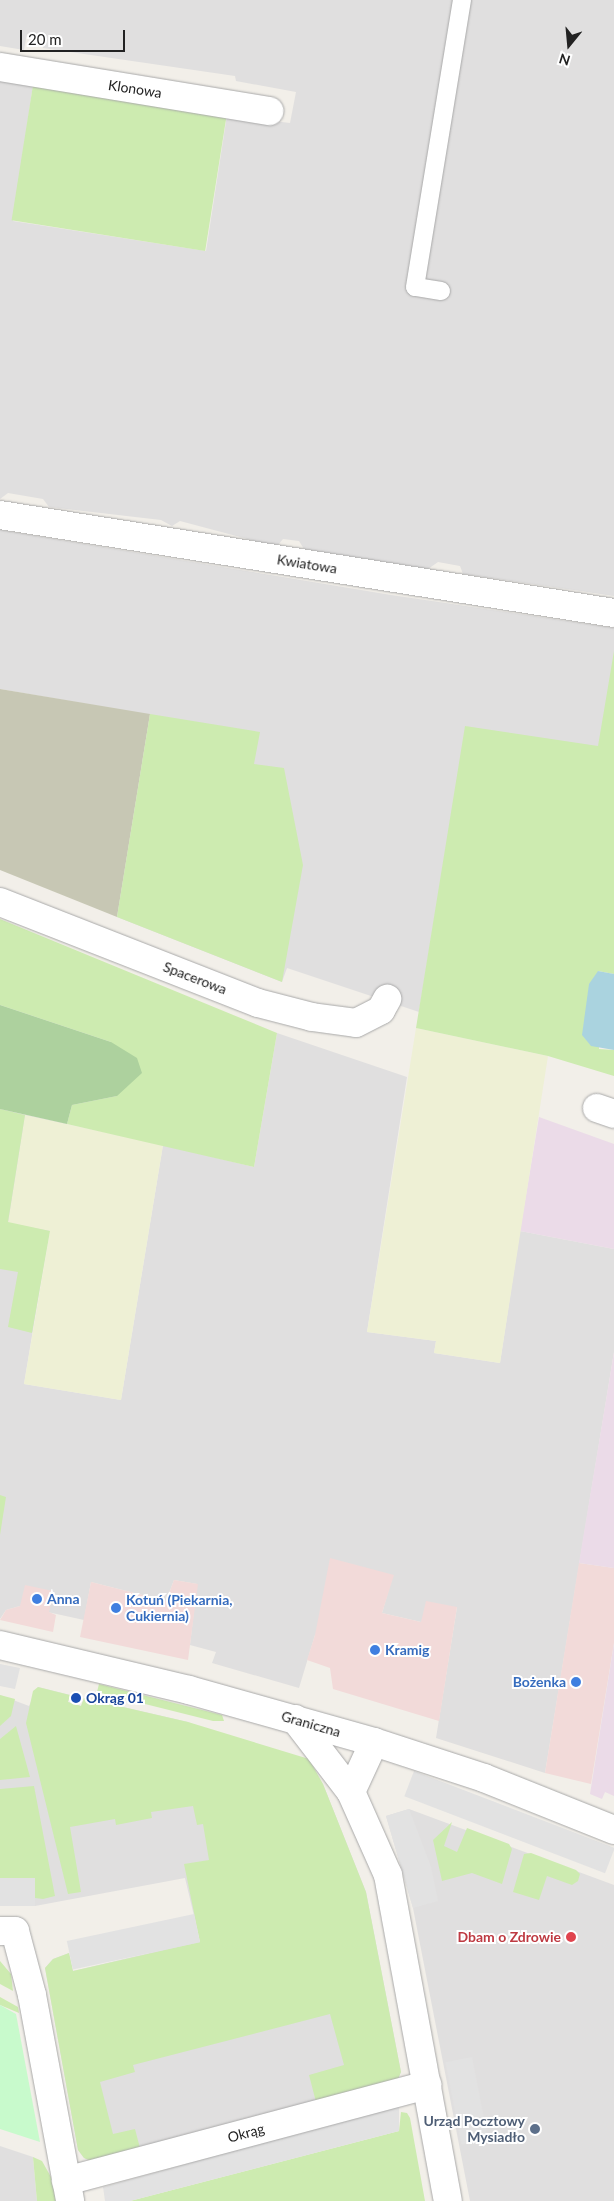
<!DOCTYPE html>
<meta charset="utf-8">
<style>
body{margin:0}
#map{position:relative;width:614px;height:2201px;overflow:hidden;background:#f2efe9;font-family:Lato,sans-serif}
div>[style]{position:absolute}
.residential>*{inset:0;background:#e0dfdf}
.commercial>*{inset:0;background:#f2dad9}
.industrial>*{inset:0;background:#ebdbe8}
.construction>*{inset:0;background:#c7c7b4}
.farmland>*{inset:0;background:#eef0d5}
.grass>*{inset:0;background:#cdebb0;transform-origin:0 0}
.forest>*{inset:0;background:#add19e}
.park>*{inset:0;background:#c8facc}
.parking>*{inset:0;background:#e2e2e2;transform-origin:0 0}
.water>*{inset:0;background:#aad3df}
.roads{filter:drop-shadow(0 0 1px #a9a9a9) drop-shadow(0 0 1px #a9a9a9)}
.service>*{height:18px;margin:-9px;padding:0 9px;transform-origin:9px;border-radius:9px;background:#fff}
.minor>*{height:28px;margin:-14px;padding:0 14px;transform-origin:14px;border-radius:14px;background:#fff}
.dots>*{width:14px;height:14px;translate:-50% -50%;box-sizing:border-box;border:2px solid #fff;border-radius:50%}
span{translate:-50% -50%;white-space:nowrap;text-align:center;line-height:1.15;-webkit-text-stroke:4px #fff;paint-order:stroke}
.street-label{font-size:14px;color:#222}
.shop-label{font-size:14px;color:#366cbe;font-weight:700}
.left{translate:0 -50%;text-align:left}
.right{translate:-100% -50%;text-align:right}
.transit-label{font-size:14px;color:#164399;font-weight:700}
.health-label{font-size:14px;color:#be3a42;font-weight:700}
.service-label{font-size:14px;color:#4e5e75;font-weight:700}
.north{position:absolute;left:544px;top:20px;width:50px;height:50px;-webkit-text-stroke:4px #fff;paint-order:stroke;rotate:197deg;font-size:14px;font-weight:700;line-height:20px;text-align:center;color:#222}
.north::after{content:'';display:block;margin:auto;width:18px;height:22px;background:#222;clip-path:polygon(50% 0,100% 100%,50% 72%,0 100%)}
.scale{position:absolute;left:20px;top:30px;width:105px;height:22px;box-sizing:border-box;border:2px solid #222;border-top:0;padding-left:6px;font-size:15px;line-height:18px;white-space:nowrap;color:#222;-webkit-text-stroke:4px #fff;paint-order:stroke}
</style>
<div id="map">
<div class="residential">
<i style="clip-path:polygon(0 0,614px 0,614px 596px,463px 574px,460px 566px,438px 562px,428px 569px,304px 549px,299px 541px,283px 539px,278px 545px,259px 542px,180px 521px,172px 526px,161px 520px,49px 507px,43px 499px,8px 493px,0 499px,0 80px,33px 85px,13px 221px,206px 251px,227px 115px,290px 123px,296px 92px,236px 81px,235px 76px,43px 48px,44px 37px,27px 34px,24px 50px,0 46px)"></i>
<i style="clip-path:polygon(0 530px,391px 595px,614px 628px,614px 959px,466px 726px,419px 1012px,287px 968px,282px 982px,117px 917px,150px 715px,0 689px)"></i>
<i style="clip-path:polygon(277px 1033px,407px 1077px,367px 1332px,436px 1341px,434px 1353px,500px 1363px,520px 1231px,614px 1249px,614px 1352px,545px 1773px,436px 1738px,457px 1607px,421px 1622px,382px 1613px,393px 1575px,315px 1635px,299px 1688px,212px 1663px,216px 1652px,190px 1645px,197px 1584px,174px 1580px,166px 1601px,91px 1582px,84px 1620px,20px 1606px,6px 1610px,0 1619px,0 1109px,67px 1124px,24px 1384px,121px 1400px,163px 1145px,254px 1167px)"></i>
<i style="clip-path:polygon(38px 1687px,70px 1695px,68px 1702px,81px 1706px,84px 1698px,188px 1722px,323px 1784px,366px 1892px,401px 2072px,398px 2079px,91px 2161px,84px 2158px,78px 2150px,45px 1968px,53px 1959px,69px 1953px,73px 1971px,200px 1941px,185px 1878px,35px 1906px,35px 1879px,0 1879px,0 1695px,29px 1706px)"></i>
<i style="clip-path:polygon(409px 1809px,614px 1885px,614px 2201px,470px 2201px,413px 1908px,386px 1816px)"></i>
<i style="clip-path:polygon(0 2146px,33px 2157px,37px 2201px,0 2201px)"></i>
</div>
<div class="commercial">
<i style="clip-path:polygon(330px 1558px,394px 1575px,382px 1613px,421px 1622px,426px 1601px,457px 1607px,439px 1721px,333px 1689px,330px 1668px,307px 1660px,315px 1635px)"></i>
<i style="clip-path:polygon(579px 1563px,614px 1568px,614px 1643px,591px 1784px,545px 1773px)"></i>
<i style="clip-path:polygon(174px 1580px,198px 1584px,188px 1660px,80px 1637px,91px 1582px,166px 1601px)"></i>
<i style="clip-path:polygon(25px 1585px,53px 1591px,49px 1612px,56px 1615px,53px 1632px,0 1620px,6px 1610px,20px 1606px)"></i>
</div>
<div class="industrial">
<i style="clip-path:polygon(539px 1117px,614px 1144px,614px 1249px,520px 1231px)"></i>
<i style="clip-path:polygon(614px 1352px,614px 1568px,579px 1563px)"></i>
<i style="clip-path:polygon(614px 1643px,614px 1796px,605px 1792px,602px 1799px,590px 1794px)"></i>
</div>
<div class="construction">
<i style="clip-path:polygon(0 689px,150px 714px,117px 917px,0 870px)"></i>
</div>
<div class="farmland">
<i style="clip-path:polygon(416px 1028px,548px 1056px,500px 1363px,434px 1353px,436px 1341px,367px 1332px)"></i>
<i style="clip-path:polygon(25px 1115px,163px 1145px,121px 1400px,24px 1384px,50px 1231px,8px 1223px)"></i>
</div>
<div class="grass">
<i style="left:33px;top:85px;width:196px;height:137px;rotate:9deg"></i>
<i style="clip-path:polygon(614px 651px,614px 974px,598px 971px,599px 1049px,614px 1050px,614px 1076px,548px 1056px,416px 1028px,465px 726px,598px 746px)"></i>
<i style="clip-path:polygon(150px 714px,260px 732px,254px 764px,284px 768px,303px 865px,282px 982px,117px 917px)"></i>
<i style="clip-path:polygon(0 919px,277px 1033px,254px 1167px,67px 1124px,72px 1105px,117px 1096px,111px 1042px,0 1005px)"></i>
<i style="clip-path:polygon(0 1109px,25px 1115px,8px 1222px,50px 1231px,32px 1333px,8px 1327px,18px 1272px,0 1269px)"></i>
<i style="clip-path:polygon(0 1495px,6px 1497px,0 1535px)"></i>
<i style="clip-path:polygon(99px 1684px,222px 1715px,224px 1721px,213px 1721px,97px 1692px)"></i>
<i style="clip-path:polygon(38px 1687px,70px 1695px,68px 1702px,81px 1706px,84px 1698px,188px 1722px,309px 1759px,323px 1784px,366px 1892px,401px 2072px,398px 2079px,316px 2102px,309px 2075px,344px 2065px,330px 2014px,133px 2065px,135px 2072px,100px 2082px,113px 2134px,135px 2129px,140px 2148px,91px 2161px,84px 2158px,78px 2150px,45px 1968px,53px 1959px,69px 1953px,73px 1971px,200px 1942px,184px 1864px,209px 1860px,203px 1824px,197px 1825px,193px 1806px,151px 1812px,152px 1818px,116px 1825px,115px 1819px,70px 1827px,81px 1892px,68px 1894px,26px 1723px,33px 1691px)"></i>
<i style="clip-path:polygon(0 1695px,15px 1699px,11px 1716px,0 1726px)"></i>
<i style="clip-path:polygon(16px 1726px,30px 1777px,0 1780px,0 1739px)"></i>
<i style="clip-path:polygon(34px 1786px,55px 1896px,43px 1899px,35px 1898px,35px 1879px,0 1879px,0 1789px)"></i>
<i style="clip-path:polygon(452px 1822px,444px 1846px,457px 1852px,467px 1828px,509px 1844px,512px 1849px,502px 1884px,472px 1873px,442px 1881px,433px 1840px)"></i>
<i style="clip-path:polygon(531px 1853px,576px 1870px,580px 1874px,578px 1881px,572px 1885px,547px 1876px,539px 1900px,513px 1892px,524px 1854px)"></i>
<i style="clip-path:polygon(0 1961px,11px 1974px,13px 1991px,0 1984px)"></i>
<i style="clip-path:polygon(0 1997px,18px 2007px,19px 2013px,0 2005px)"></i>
<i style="clip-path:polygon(401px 2112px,407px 2113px,410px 2118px,425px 2201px,130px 2201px,399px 2131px)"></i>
<i style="clip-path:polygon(33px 2157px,42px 2161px,51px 2177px,56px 2201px,37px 2201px)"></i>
</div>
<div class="forest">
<i style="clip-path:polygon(0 1005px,111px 1042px,137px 1058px,142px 1073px,117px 1096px,72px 1105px,67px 1124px,0 1109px)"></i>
</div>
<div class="park">
<i style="clip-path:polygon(0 2005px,16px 2014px,40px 2142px,0 2129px)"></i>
</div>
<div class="parking">
<i style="clip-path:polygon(0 1664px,20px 1668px,15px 1689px,0 1686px)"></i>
<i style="left:414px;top:1771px;width:215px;height:27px;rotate:21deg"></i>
<i style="clip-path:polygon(409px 1809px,431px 1867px,438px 1901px,413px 1908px,386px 1816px)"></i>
<i style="left:35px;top:1878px;width:28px;height:35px;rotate:90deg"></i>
<i style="left:194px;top:1914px;width:29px;height:130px;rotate:78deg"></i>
<i style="left:472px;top:2057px;width:84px;height:27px;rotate:79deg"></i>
<i style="clip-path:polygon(399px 2105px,399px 2131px,130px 2201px,105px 2201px,103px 2187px)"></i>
</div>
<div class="water">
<i style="clip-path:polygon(598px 971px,614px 974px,614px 1050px,591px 1046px,582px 1035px,589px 984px)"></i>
</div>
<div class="roads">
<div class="service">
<i style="left:441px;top:291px;width:26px;rotate:-171deg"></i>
<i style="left:415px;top:287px;width:291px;rotate:-80.7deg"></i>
</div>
<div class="minor">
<i style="left:0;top:67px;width:273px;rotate:9.3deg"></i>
<i style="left:0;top:515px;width:622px;rotate:9.07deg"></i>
<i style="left:0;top:902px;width:277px;rotate:21.4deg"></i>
<i style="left:258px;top:1003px;width:56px;rotate:14.5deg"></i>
<i style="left:312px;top:1017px;width:44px;rotate:7.8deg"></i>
<i style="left:356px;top:1023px;width:28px;rotate:-27deg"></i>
<i style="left:381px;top:1010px;width:13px;rotate:-61deg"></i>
<i style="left:597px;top:1108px;width:18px;rotate:19deg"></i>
<i style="left:0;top:1645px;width:194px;rotate:13.4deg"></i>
<i style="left:189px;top:1690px;width:192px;rotate:15.7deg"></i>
<i style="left:374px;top:1742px;width:116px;rotate:18.1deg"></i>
<i style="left:484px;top:1778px;width:140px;rotate:21.8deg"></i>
<i style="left:295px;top:1719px;width:92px;rotate:52.5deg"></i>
<i style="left:351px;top:1792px;width:91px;rotate:66deg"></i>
<i style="left:388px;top:1875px;width:331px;rotate:79.6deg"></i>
<i style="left:351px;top:1792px;width:55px;rotate:-65.3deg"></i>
<i style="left:0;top:1931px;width:15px"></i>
<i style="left:15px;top:1931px;width:66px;rotate:75.1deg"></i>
<i style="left:32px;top:1995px;width:209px;rotate:79.5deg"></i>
<i style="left:66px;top:2181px;width:374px;rotate:-14.9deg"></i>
</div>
</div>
<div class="dots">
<i style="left:37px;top:1599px;background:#3f7fe0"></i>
<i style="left:116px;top:1608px;background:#3f7fe0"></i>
<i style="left:375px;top:1650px;background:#3f7fe0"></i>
<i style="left:576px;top:1682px;background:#3f7fe0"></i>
<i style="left:76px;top:1698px;background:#1a4fb4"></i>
<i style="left:571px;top:1937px;background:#e0444e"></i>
<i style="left:535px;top:2129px;background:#5c6f8a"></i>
</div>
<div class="street-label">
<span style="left:135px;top:89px;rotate:9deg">Klonowa</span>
<span style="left:307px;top:564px;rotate:9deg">Kwiatowa</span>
<span style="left:195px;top:978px;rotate:21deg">Spacerowa</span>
<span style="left:311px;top:1724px;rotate:16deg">Graniczna</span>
<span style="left:246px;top:2133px;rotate:-15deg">Okrąg</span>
</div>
<div class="shop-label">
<span class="left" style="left:47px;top:1599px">Anna</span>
<span class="left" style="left:126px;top:1608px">Kotuń (Piekarnia,<br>Cukiernia)</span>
<span class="left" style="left:385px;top:1650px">Kramig</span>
<span class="right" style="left:566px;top:1682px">Bożenka</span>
</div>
<div class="transit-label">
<span class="left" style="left:86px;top:1698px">Okrąg 01</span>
</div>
<div class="health-label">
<span class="right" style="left:561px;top:1937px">Dbam o Zdrowie</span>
</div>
<div class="service-label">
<span class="right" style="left:525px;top:2129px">Urząd Pocztowy<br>Mysiadło</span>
</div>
<div class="north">N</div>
<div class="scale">20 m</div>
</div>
